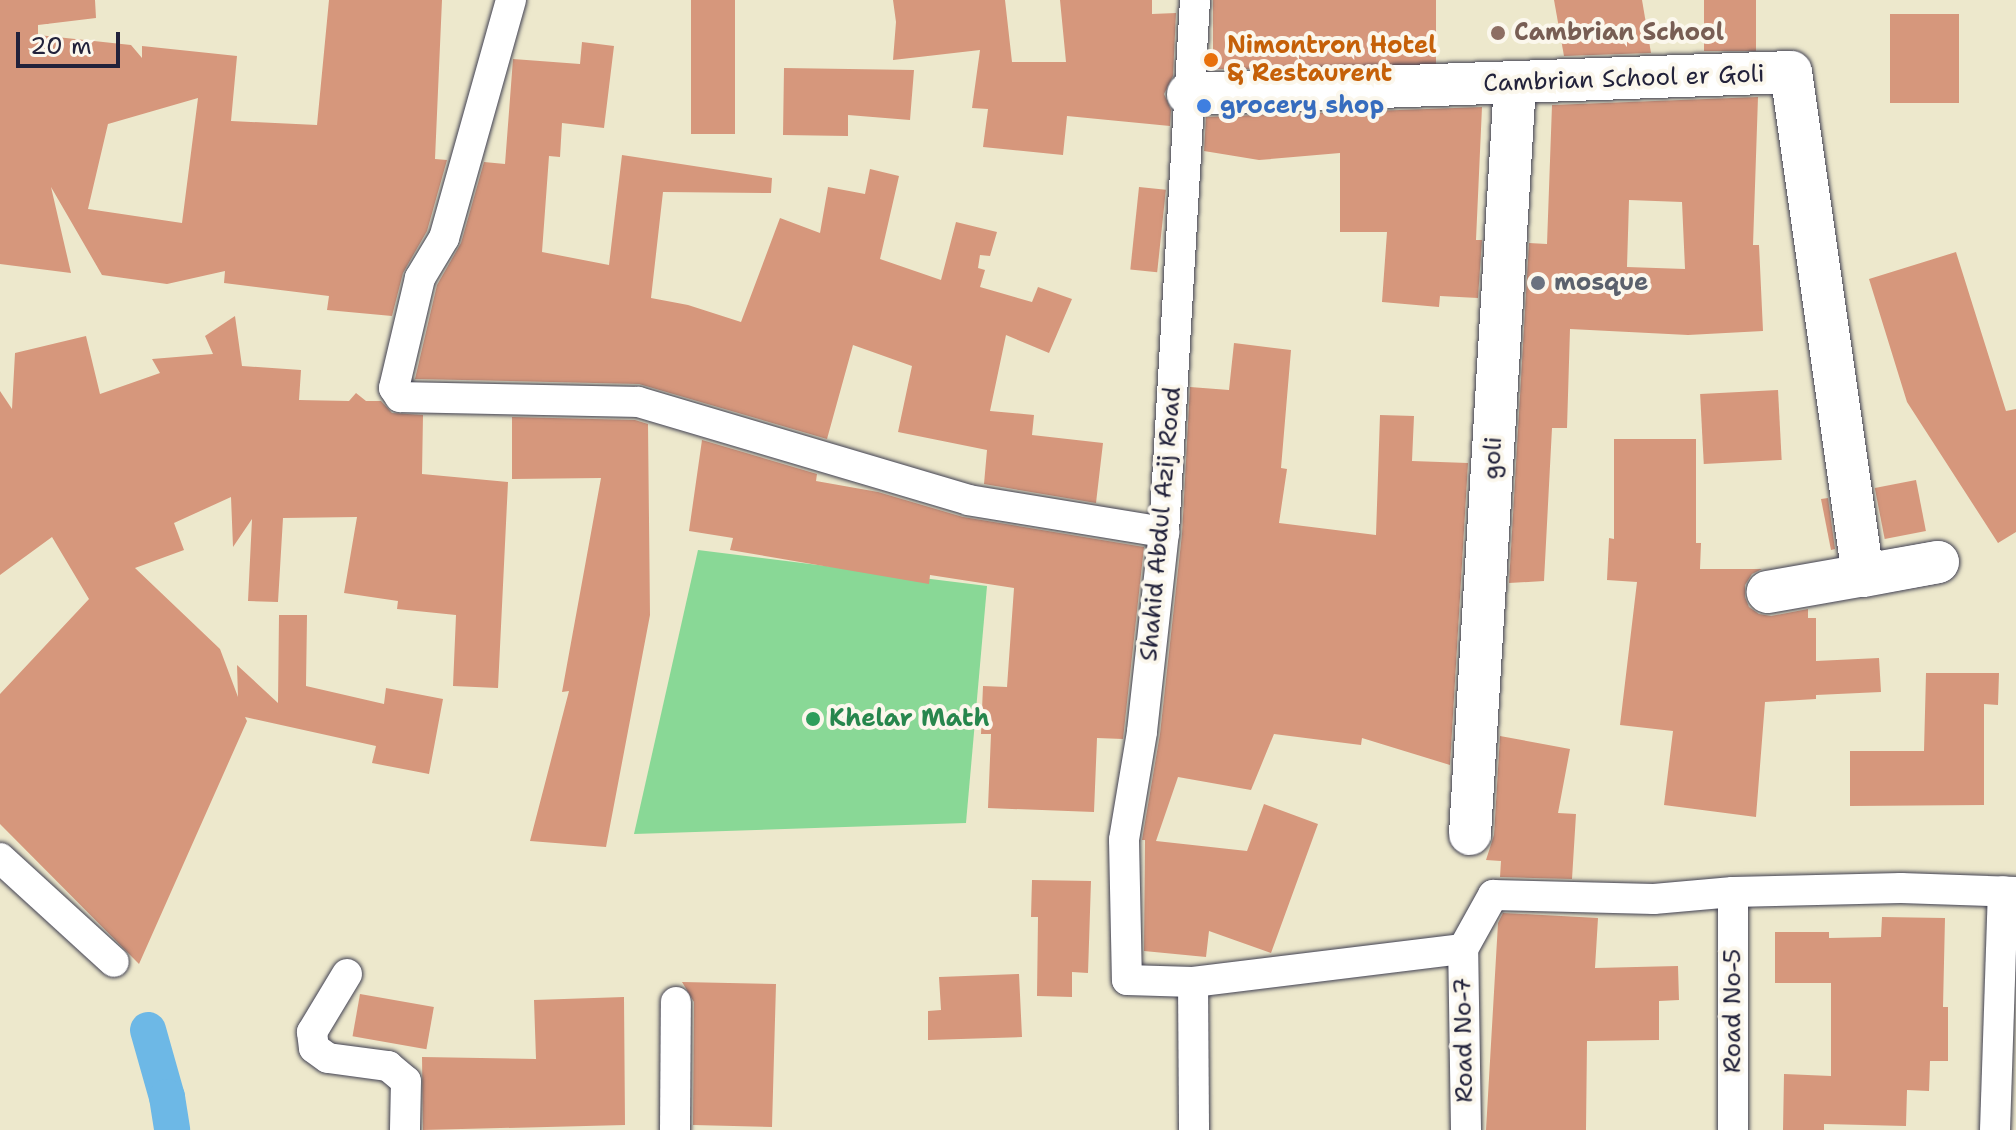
<!DOCTYPE html>
<style>
body{margin:0}
#map{position:relative;width:2016px;height:1130px;overflow:hidden;background:#ede8cc;font-family:"Shantell Sans",sans-serif}
div>[style]{position:absolute}
.green>*{inset:0;background:#89d896}
.canal>*{height:36px;margin:-18px;padding:0 18px;transform-origin:18px;border-radius:18px;background:#6db8e6}
.building>*{inset:0;background:#d6977c;transform-origin:0 0}
.roads{filter:drop-shadow(0 0 2px #404051) drop-shadow(0 0 2px #404051)}
.street>*{height:30px;margin:-15px;padding:0 15px;transform-origin:15px;border-radius:15px;background:#fff}
.secondary>*{height:42px;margin:-21px;padding:0 21px;transform-origin:21px;border-radius:21px;background:#fff}
.dots>*{width:22px;height:22px;translate:-50% -50%;box-sizing:border-box;border:4px solid #fbf7ec;border-radius:50%}
span{translate:-50% -50%;white-space:nowrap;text-align:center;line-height:1.15;-webkit-text-stroke:8px #fbf7ec;paint-order:stroke}
.education-label{font-size:24px;color:#785e54;font-weight:700}
.left{translate:0 -50%;text-align:left}
.food-label{font-size:24px;color:#c56008;font-weight:700}
.street-label{font-size:24px;color:#22223b}
.shop-label{font-size:24px;color:#366cbe;font-weight:700}
.worship-label{font-size:24px;color:#5b616d;font-weight:700}
.leisure-label{font-size:24px;color:#27864d;font-weight:700}
.scale{position:absolute;left:16px;top:32px;width:104px;height:36px;box-sizing:border-box;border:4px solid #22223b;border-top:0;padding-left:10px;font-size:24px;line-height:28px;white-space:nowrap;color:#22223b;-webkit-text-stroke:6px #fbf7ec;paint-order:stroke}
</style>
<div id="map">
<div class="green">
<i style="clip-path:polygon(698px 550px,987px 586px,966px 823px,634px 834px)"></i>
</div>
<div class="canal">
<i style="left:148px;top:1030px;width:70px;rotate:74.2deg"></i>
<i style="left:167px;top:1097px;width:33px;rotate:81deg"></i>
</div>
<div class="building">
<i style="clip-path:polygon(evenodd,0 0,95px 0,96px 18px,38px 25px,38px 35px,131px 45px,142px 58px,142px 46px,237px 56px,231px 121px,317px 125px,329px 0,442px 0,435px 159px,447px 160px,427px 231px,403px 273px,392px 316px,327px 310px,329px 296px,224px 283px,225px 271px,167px 284px,102px 275px,51px 187px,71px 273px,0 264px,0 0,198px 98px,182px 223px,88px 209px,108px 124px,198px 98px)"></i>
<i style="left:691px;top:0;width:44px;height:134px"></i>
<i style="clip-path:polygon(893px 0,1005px 0,1012px 62px,1066px 62px,1060px 0,1152px 0,1152px 14px,1176px 13px,1173px 76px,1164px 94px,1171px 110px,1170px 126px,1067px 116px,1063px 155px,983px 147px,988px 109px,972px 108px,980px 50px,893px 60px,896px 22px)"></i>
<i style="left:1213px;top:0;width:223px;height:69px"></i>
<i style="clip-path:polygon(1554px 0,1642px 0,1651px 53px,1564px 56px)"></i>
<i style="left:1704px;top:0;width:52px;height:51px"></i>
<i style="left:1959px;top:14px;width:89px;height:69px;rotate:90deg"></i>
<i style="clip-path:polygon(582px 42px,614px 46px,604px 128px,562px 123px,560px 157px,549px 156px,542px 252px,609px 265px,622px 155px,772px 178px,771px 193px,663px 192px,651px 298px,688px 305px,741px 322px,780px 218px,820px 233px,828px 187px,865px 194px,870px 169px,899px 176px,880px 259px,941px 280px,956px 222px,997px 232px,990px 256px,980px 255px,978px 268px,985px 270px,980px 287px,1032px 302px,1038px 287px,1072px 299px,1049px 353px,1006px 335px,990px 411px,1034px 415px,1032px 435px,1103px 443px,1096px 503px,984px 484px,987px 450px,898px 432px,912px 366px,853px 345px,827px 439px,639px 384px,415px 379px,437px 285px,461px 243px,484px 162px,505px 164px,513px 59px,580px 64px)"></i>
<i style="clip-path:polygon(784px 68px,914px 70px,910px 120px,848px 115px,848px 136px,783px 135px)"></i>
<i style="clip-path:polygon(evenodd,1758px 97px,1753px 245px,1759px 245px,1763px 331px,1688px 335px,1570px 329px,1567px 428px,1552px 428px,1544px 581px,1509px 583px,1529px 243px,1547px 244px,1552px 105px,1758px 97px,1629px 200px,1682px 202px,1685px 269px,1627px 267px,1629px 200px)"></i>
<i style="clip-path:polygon(1482px 107px,1476px 240px,1482px 240px,1478px 298px,1440px 296px,1439px 307px,1382px 302px,1387px 232px,1340px 232px,1340px 153px,1259px 160px,1204px 151px,1206px 117px)"></i>
<i style="left:1139px;top:187px;width:27px;height:83px;rotate:6deg"></i>
<i style="clip-path:polygon(1956px 252px,2006px 411px,2016px 409px,2016px 532px,1998px 543px,1907px 402px,1869px 279px)"></i>
<i style="clip-path:polygon(235px 316px,242px 366px,301px 370px,299px 400px,349px 401px,356px 393px,366px 401px,381px 401px,392px 413px,423px 415px,422px 474px,508px 482px,498px 688px,453px 686px,456px 615px,397px 609px,398px 601px,344px 593px,357px 517px,283px 518px,278px 602px,248px 601px,252px 519px,233px 547px,231px 497px,174px 523px,184px 550px,135px 568px,220px 649px,238px 697px,237px 665px,278px 703px,279px 615px,307px 615px,306px 686px,384px 704px,386px 688px,443px 699px,429px 774px,372px 763px,376px 746px,245px 717px,247px 721px,139px 964px,0 824px,0 694px,89px 599px,52px 537px,0 575px,0 391px,12px 409px,15px 353px,86px 336px,100px 394px,160px 373px,152px 359px,213px 354px,205px 336px)"></i>
<i style="clip-path:polygon(1234px 343px,1291px 350px,1281px 468px,1287px 469px,1279px 523px,1376px 535px,1380px 415px,1414px 416px,1412px 461px,1468px 463px,1450px 765px,1362px 738px,1361px 745px,1274px 734px,1251px 790px,1178px 777px,1156px 841px,1247px 851px,1264px 804px,1318px 824px,1271px 953px,1209px 931px,1206px 957px,1144px 951px,1145px 840px,1142px 840px,1160px 734px,1182px 534px,1190px 387px,1229px 390px)"></i>
<i style="left:1778px;top:390px;width:70px;height:78px;rotate:87deg"></i>
<i style="clip-path:polygon(512px 417px,635px 420px,648px 424px,650px 615px,606px 847px,530px 841px,569px 691px,562px 692px,601px 478px,512px 479px)"></i>
<i style="clip-path:polygon(1614px 439px,1696px 439px,1696px 543px,1701px 543px,1700px 569px,1762px 569px,1752px 574px,1745px 585px,1745px 597px,1749px 607px,1759px 614px,1771px 616px,1808px 609px,1808px 618px,1816px 618px,1816px 661px,1879px 658px,1881px 692px,1816px 695px,1816px 699px,1765px 702px,1756px 817px,1664px 805px,1673px 731px,1620px 725px,1637px 582px,1607px 580px,1609px 538px,1614px 539px)"></i>
<i style="clip-path:polygon(702px 440px,817px 474px,816px 481px,878px 492px,963px 517px,1144px 547px,1123px 739px,1097px 738px,1094px 812px,988px 808px,991px 734px,981px 734px,983px 686px,1007px 687px,1014px 588px,930px 575px,929px 584px,730px 550px,733px 538px,689px 531px)"></i>
<i style="left:1916px;top:480px;width:52px;height:42px;rotate:79deg"></i>
<i style="clip-path:polygon(1828px 498px,1835px 549px,1831px 550px,1821px 499px)"></i>
<i style="clip-path:polygon(1926px 673px,1999px 673px,1998px 705px,1984px 704px,1984px 805px,1850px 806px,1850px 751px,1924px 751px)"></i>
<i style="clip-path:polygon(1500px 736px,1570px 749px,1558px 813px,1576px 814px,1572px 879px,1500px 877px,1501px 861px,1486px 860px,1494px 835px)"></i>
<i style="clip-path:polygon(1032px 880px,1091px 881px,1088px 973px,1072px 972px,1072px 997px,1037px 996px,1038px 917px,1031px 917px)"></i>
<i style="clip-path:polygon(1503px 913px,1598px 918px,1595px 968px,1678px 966px,1679px 1000px,1659px 1001px,1659px 1040px,1587px 1041px,1586px 1130px,1486px 1130px,1498px 923px)"></i>
<i style="clip-path:polygon(1882px 917px,1945px 918px,1943px 1007px,1948px 1007px,1948px 1061px,1930px 1061px,1929px 1091px,1907px 1090px,1906px 1126px,1824px 1124px,1824px 1130px,1783px 1130px,1784px 1074px,1831px 1076px,1831px 983px,1775px 983px,1775px 932px,1829px 932px,1829px 938px,1881px 937px)"></i>
<i style="clip-path:polygon(1019px 974px,1022px 1037px,928px 1040px,928px 1011px,941px 1010px,939px 977px)"></i>
<i style="clip-path:polygon(682px 982px,776px 984px,772px 1127px,693px 1125px,694px 1002px)"></i>
<i style="left:360px;top:994px;width:75px;height:43px;rotate:10deg"></i>
<i style="clip-path:polygon(624px 997px,625px 1125px,423px 1130px,422px 1057px,536px 1059px,534px 1000px)"></i>
</div>
<div class="roads">
<div class="street">
<i style="left:511px;top:0;width:247px;rotate:105.7deg"></i>
<i style="left:444px;top:238px;width:47px;rotate:121deg"></i>
<i style="left:420px;top:278px;width:113px;rotate:103.3deg"></i>
<i style="left:394px;top:388px;width:11px;rotate:56deg"></i>
<i style="left:400px;top:397px;width:238px;rotate:1.2deg"></i>
<i style="left:638px;top:402px;width:344px;rotate:16.5deg"></i>
<i style="left:968px;top:500px;width:199px;rotate:9.3deg"></i>
<i style="left:1195px;top:0;width:533px;rotate:93.33deg"></i>
<i style="left:1164px;top:532px;width:201px;rotate:96.3deg"></i>
<i style="left:1142px;top:732px;width:109px;rotate:99.5deg"></i>
<i style="left:1124px;top:840px;width:140px;rotate:88.8deg"></i>
<i style="left:1127px;top:980px;width:66px;rotate:1.7deg"></i>
<i style="left:1193px;top:982px;width:272px;rotate:-7deg"></i>
<i style="left:0;top:858px;width:154px;rotate:42.4deg"></i>
<i style="left:1733px;top:892px;width:238px;rotate:90deg"></i>
<i style="left:347px;top:974px;width:68px;rotate:121.1deg"></i>
<i style="left:312px;top:1032px;width:16px;rotate:83deg"></i>
<i style="left:314px;top:1048px;width:17px;rotate:36deg"></i>
<i style="left:328px;top:1058px;width:61px;rotate:7.6deg"></i>
<i style="left:388px;top:1066px;width:23px;rotate:40deg"></i>
<i style="left:406px;top:1081px;width:49px;rotate:91.2deg"></i>
<i style="left:1193px;top:982px;width:148px;rotate:89.6deg"></i>
<i style="left:675px;top:1130px;width:128px;rotate:-89.6deg"></i>
<i style="left:1466px;top:1130px;width:181px;rotate:-90.9deg"></i>
<i style="left:1463px;top:949px;width:62px;rotate:-60.9deg"></i>
<i style="left:1493px;top:895px;width:161px;rotate:1.4deg"></i>
<i style="left:1654px;top:899px;width:79px;rotate:-5.1deg"></i>
<i style="left:1733px;top:892px;width:168px;rotate:-1.4deg"></i>
<i style="left:1901px;top:888px;width:115px;rotate:2deg"></i>
<i style="left:1995px;top:1130px;width:239px;rotate:-88.1deg"></i>
</div>
<div class="secondary">
<i style="left:1188px;top:94px;width:603px;rotate:-2.09deg"></i>
<i style="left:1791px;top:72px;width:509px;rotate:81.87deg"></i>
<i style="left:1863px;top:576px;width:76px;rotate:-10.6deg"></i>
<i style="left:1938px;top:562px;width:173px;rotate:170deg"></i>
<i style="left:1470px;top:834px;width:752px;rotate:-86.57deg"></i>
</div>
</div>
<div class="dots">
<i style="left:1498px;top:33px;background:#8d6e63"></i>
<i style="left:1211px;top:60px;background:#e8710a"></i>
<i style="left:1204px;top:106px;background:#3f7fe0"></i>
<i style="left:1538px;top:283px;background:#6b7280"></i>
<i style="left:813px;top:719px;background:#2e9e5b"></i>
</div>
<div class="education-label">
<span class="left" style="left:1514px;top:33px">Cambrian School</span>
</div>
<div class="food-label">
<span class="left" style="left:1227px;top:60px">Nimontron Hotel<br>&amp; Restaurent</span>
</div>
<div class="street-label">
<span style="left:1624px;top:79px;rotate:-2deg">Cambrian School er Goli</span>
<span style="left:1493px;top:458px;rotate:-87deg">goli</span>
<span style="left:1161px;top:524px;rotate:-85deg">Shahid Abdul Azij Road</span>
<span style="left:1733px;top:1011px;rotate:-90deg">Road No-5</span>
<span style="left:1464px;top:1040px;rotate:-91deg">Road No-7</span>
</div>
<div class="shop-label">
<span class="left" style="left:1220px;top:106px">grocery shop</span>
</div>
<div class="worship-label">
<span class="left" style="left:1554px;top:283px">mosque</span>
</div>
<div class="leisure-label">
<span class="left" style="left:829px;top:719px">Khelar Math</span>
</div>
<div class="scale">20 m</div>
</div>
